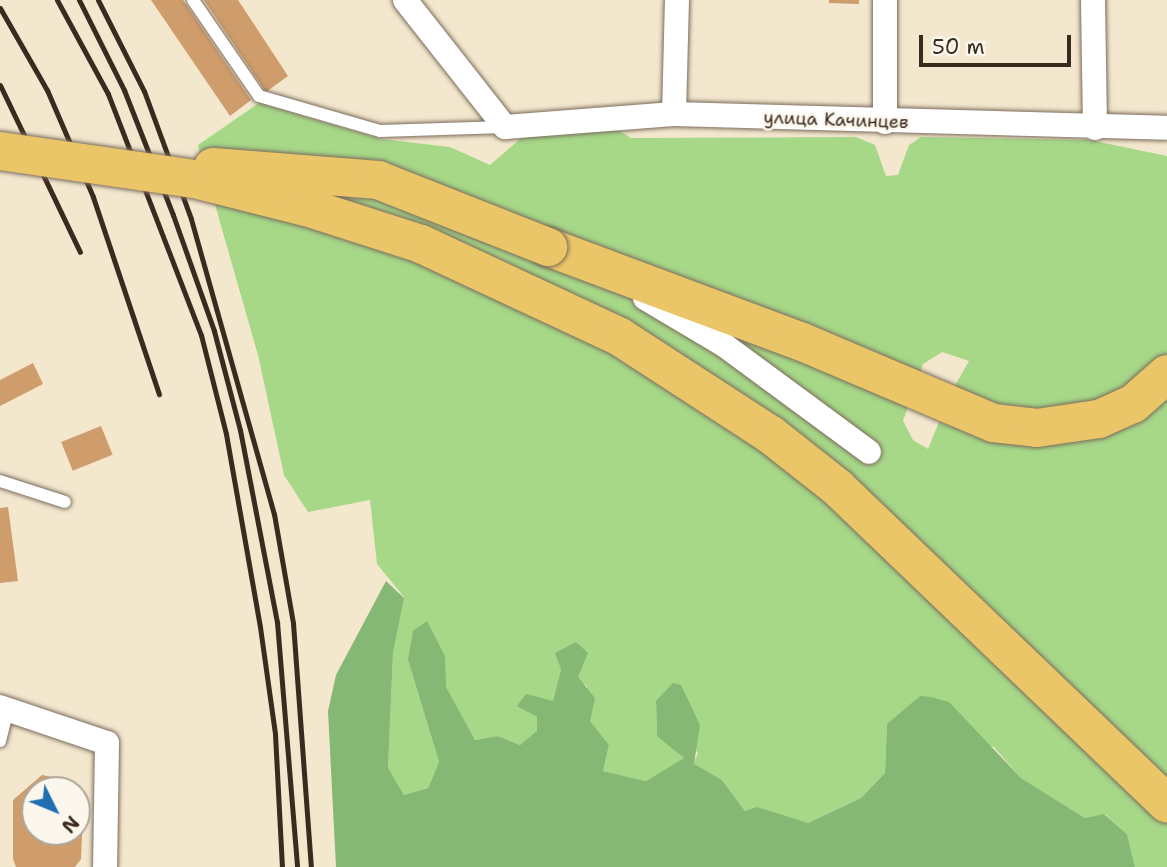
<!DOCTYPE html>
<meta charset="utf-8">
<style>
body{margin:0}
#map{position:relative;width:1167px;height:867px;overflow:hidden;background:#f3e7ce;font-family:"Shantell Sans",sans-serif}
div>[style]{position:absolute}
.green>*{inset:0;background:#a6d888}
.forest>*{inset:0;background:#84b874}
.building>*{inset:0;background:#cf9c6b;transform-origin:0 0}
.roads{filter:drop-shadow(0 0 2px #7b6c5c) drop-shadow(0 0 2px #7b6c5c)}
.service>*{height:12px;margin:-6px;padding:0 6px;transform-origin:6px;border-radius:6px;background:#fff}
.minor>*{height:24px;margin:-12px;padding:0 12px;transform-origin:12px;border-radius:12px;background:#fff}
.primary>*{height:38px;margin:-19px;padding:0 19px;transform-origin:19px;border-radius:19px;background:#ebc669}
.rail>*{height:5px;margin:-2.5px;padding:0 2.5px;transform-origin:2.5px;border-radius:2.5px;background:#3b2a1e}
.bridges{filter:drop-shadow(0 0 2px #7b6c5c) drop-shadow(0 0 2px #7b6c5c)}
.primary-bridge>*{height:38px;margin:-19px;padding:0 19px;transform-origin:19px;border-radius:19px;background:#ebc669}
span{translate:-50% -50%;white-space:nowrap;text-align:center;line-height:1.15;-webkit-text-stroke:5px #fbf7ec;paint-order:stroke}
.street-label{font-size:18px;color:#3b2a1e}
.north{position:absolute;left:21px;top:776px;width:70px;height:70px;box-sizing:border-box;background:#fbf7ec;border:2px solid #aea59a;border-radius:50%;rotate:133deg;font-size:19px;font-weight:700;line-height:28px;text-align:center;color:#3b2a1e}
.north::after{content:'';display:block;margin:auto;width:24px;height:32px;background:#1f6fb2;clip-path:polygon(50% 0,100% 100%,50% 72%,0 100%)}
.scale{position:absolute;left:919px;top:35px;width:152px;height:32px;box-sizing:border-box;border:4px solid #3b2a1e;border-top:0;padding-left:9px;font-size:21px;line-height:24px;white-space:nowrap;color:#3b2a1e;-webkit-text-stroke:5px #fbf7ec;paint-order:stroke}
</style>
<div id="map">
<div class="green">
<i style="clip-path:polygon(259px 103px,381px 139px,450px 147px,490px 165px,520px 139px,599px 118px,631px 138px,856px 137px,875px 145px,886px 176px,898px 175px,909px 145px,921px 137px,1090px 140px,1167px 156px,1167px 354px,1149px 372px,1117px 397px,1019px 414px,953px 389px,969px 361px,942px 352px,923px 364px,903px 421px,913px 440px,928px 449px,939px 422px,987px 439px,1167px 399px,1167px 867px,1135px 867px,1127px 834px,1105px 814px,1085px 818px,1021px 778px,994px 747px,887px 723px,885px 773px,861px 798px,808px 823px,745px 811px,722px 780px,693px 764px,698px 753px,656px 701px,657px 735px,685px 758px,646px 781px,603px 771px,609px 745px,589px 721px,587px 686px,561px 669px,553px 702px,517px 705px,537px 717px,538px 731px,520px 745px,498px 736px,475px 740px,445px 687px,445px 655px,408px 660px,439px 762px,428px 788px,404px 795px,388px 769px,393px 653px,404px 597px,377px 564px,370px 500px,308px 512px,284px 475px,258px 355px,198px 145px)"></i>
</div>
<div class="forest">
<i style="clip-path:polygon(386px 581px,404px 598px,393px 653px,388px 768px,404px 795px,428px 788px,439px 762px,408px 660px,413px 631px,427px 621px,445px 656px,446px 687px,475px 740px,498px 736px,520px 745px,537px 731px,537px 717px,517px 706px,526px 694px,553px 701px,561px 669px,555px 653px,576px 642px,588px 653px,578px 677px,595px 698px,590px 721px,609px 745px,603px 771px,646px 781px,684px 758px,657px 736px,656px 701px,673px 683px,681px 685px,700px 725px,694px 764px,722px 780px,745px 811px,757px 807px,808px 823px,861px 798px,885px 773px,887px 724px,920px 696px,931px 697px,949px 702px,1021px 778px,1085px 818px,1104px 814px,1127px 834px,1135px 867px,336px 867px,328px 711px,336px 675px)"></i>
</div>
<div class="building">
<i style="clip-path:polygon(151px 0,183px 0,251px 100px,230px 116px)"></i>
<i style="clip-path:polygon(204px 0,238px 0,288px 76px,266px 92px)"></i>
<i style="clip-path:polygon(829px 0,859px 0,859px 4px,829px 3px)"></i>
<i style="clip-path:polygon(33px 363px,43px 384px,0 406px,0 380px)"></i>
<i style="left:101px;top:426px;width:31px;height:43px;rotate:68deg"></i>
<i style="clip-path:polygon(8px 507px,18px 581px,0 583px,0 508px)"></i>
<i style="clip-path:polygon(42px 775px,67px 780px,72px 790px,35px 790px,35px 832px,77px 832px,77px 801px,83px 813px,81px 859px,75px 867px,16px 867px,13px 859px,13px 800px)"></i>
</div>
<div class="roads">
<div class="service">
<i style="left:193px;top:0;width:116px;rotate:55.5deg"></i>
<i style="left:259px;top:96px;width:126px;rotate:16.1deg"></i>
<i style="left:380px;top:131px;width:125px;rotate:-1.8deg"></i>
<i style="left:0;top:481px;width:68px;rotate:17.9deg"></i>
<i style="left:0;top:741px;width:32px;rotate:-76deg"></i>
</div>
<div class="minor">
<i style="left:405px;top:0;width:162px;rotate:51.8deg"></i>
<i style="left:505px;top:127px;width:169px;rotate:-4.4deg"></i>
<i style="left:674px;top:114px;width:493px;rotate:1.6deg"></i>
<i style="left:1093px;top:0;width:128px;rotate:89.1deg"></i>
<i style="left:674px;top:114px;width:114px;rotate:-88.5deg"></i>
<i style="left:885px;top:122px;width:122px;rotate:-90deg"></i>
<i style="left:645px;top:298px;width:92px;rotate:30.7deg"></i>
<i style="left:724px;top:345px;width:180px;rotate:36.4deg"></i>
<i style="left:0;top:707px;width:113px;rotate:18.6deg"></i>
<i style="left:107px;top:743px;width:124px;rotate:90.9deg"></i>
</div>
<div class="primary">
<i style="left:548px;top:247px;width:269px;rotate:20.5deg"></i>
<i style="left:800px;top:341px;width:210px;rotate:23deg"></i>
<i style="left:993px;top:423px;width:44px;rotate:6.5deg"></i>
<i style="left:1037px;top:428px;width:63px;rotate:-8.3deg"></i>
<i style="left:1099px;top:419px;width:37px;rotate:-24deg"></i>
<i style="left:1133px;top:404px;width:45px;rotate:-41.4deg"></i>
</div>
</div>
<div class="rail">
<i style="left:57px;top:0;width:107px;rotate:61.5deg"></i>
<i style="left:108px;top:94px;width:258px;rotate:68.9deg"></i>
<i style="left:201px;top:335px;width:102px;rotate:75.8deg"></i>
<i style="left:226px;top:434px;width:196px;rotate:80deg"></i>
<i style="left:260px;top:627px;width:108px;rotate:82deg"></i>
<i style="left:275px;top:734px;width:133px;rotate:87deg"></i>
<i style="left:79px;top:0;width:101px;rotate:63.4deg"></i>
<i style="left:124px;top:90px;width:134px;rotate:68.6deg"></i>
<i style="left:173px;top:215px;width:123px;rotate:70.5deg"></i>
<i style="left:214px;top:331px;width:102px;rotate:75.3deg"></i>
<i style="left:240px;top:430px;width:196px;rotate:79.1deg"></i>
<i style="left:277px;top:622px;width:246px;rotate:85.3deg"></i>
<i style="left:98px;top:0;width:102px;rotate:63.2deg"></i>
<i style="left:144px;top:91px;width:136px;rotate:69.8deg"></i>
<i style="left:191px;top:219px;width:306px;rotate:74.3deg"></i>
<i style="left:274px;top:514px;width:111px;rotate:80.1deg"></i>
<i style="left:293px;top:623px;width:245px;rotate:85.8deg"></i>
<i style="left:0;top:8px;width:95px;rotate:60.2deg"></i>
<i style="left:47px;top:90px;width:116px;rotate:66.7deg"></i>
<i style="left:93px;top:197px;width:208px;rotate:71.5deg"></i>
<i style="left:0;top:85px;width:185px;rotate:64.4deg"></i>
</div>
<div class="bridges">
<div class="primary-bridge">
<i style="left:0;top:151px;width:197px;rotate:8.2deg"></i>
<i style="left:195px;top:179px;width:114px;rotate:14.2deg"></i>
<i style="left:306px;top:207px;width:121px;rotate:17.8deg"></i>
<i style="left:421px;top:244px;width:220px;rotate:25deg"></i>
<i style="left:620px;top:337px;width:180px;rotate:33deg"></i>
<i style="left:771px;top:435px;width:85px;rotate:38.3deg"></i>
<i style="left:838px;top:488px;width:456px;rotate:43.8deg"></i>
<i style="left:213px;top:167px;width:166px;rotate:4.5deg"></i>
<i style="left:378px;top:180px;width:183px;rotate:21.5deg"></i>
</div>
</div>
<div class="street-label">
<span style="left:836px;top:120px;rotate:2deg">улица Качинцев</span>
</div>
<div class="north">N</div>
<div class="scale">50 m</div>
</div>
